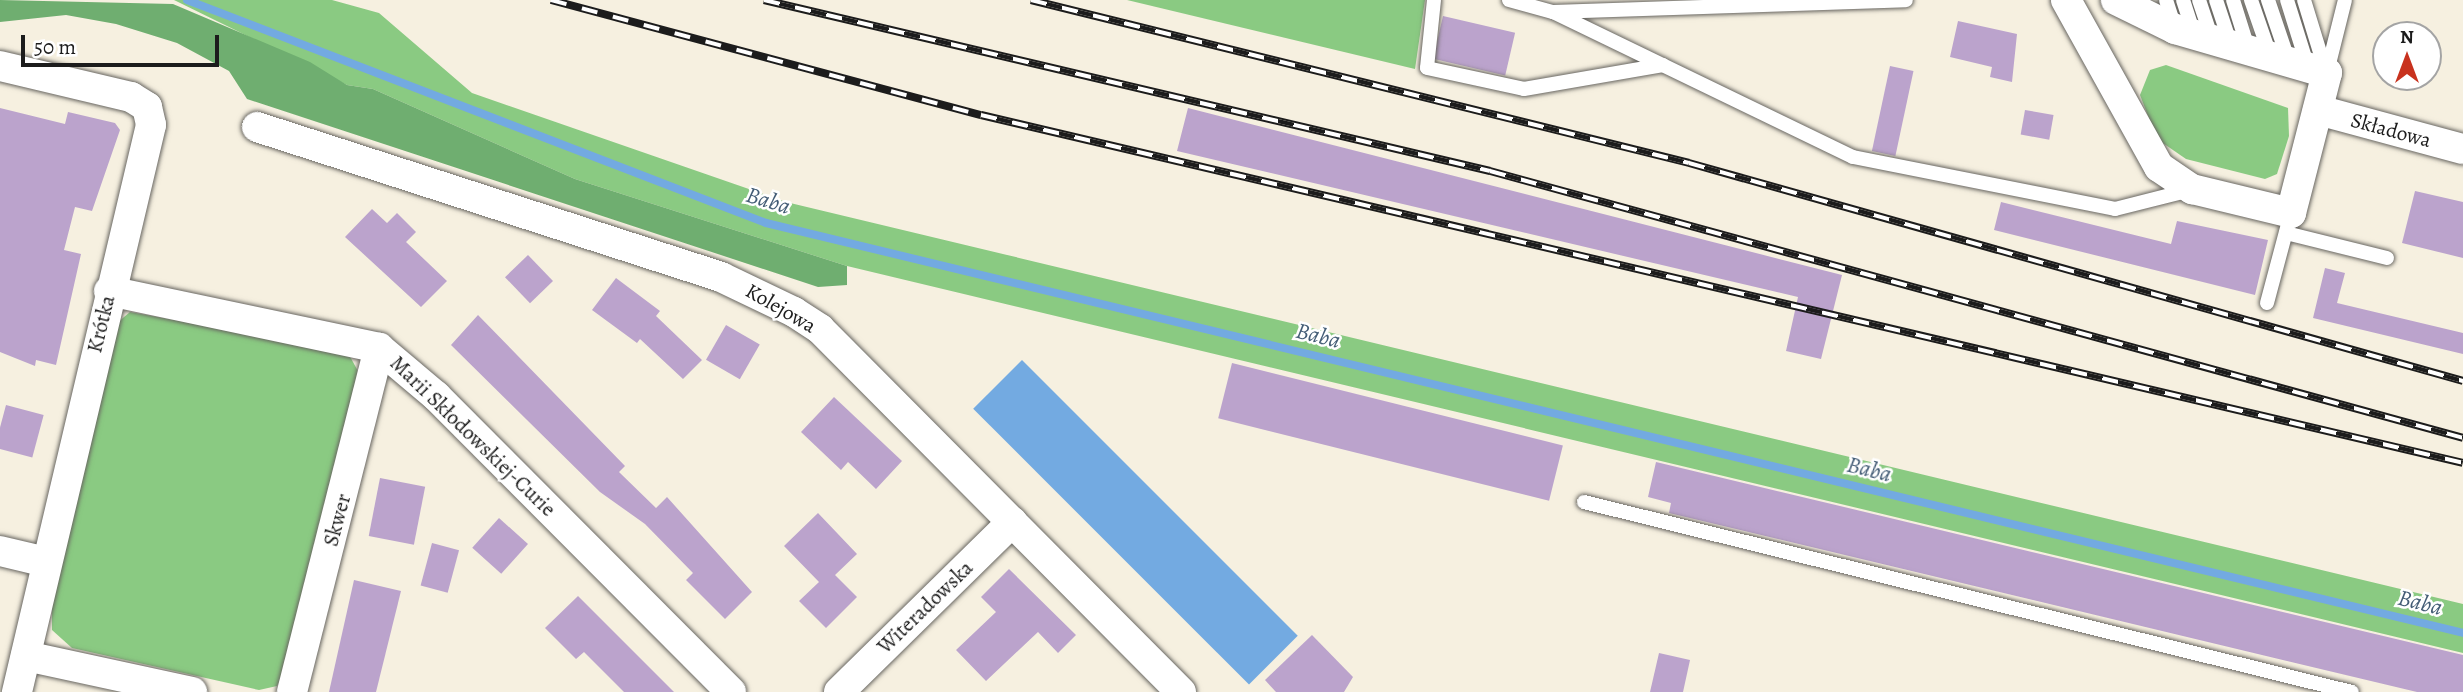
<!DOCTYPE html>
<meta charset="utf-8">
<style>
body{margin:0}
#map{position:relative;width:2463px;height:692px;overflow:hidden;background:#f6f0e0;font-family:Alegreya,serif}
div>[style]{position:absolute}
.green>*{inset:0;background:#8aca82}
.forest>*{inset:0;background:#6fae70}
.water>*{inset:0;background:#73aae1;transform-origin:0 0}
.stream>*{height:8px;margin:-4px;padding:0 4px;transform-origin:4px;border-radius:4px;background:#73aae1}
.building>*{inset:0;background:#bba3cc;transform-origin:0 0}
.roads{filter:drop-shadow(0 0 2px #686661) drop-shadow(0 0 2px #686661)}
.lane>*{height:14px;margin:-7px;padding:0 7px;transform-origin:7px;border-radius:7px;background:#fff}
.street>*{height:30px;margin:-15px;padding:0 15px;transform-origin:15px;border-radius:15px;background:#fff}
.rail>*{height:8px;margin-top:-4px;transform-origin:0;background:repeating-linear-gradient(90deg,#fff 0 16px,#1c1c1c 0 32px);box-sizing:border-box;border-block:2px solid #1c1c1c}
span{translate:-50% -50%;white-space:nowrap;text-align:center;line-height:1.15;-webkit-text-stroke:5px #fff;paint-order:stroke}
.street-label{font-size:21px;color:#1c1c1c}
.water-label{font-size:23px;color:#435c75;font-style:italic}
.north{position:absolute;left:2372px;top:21px;width:70px;height:70px;box-sizing:border-box;background:#fff;border:2px solid #a4a4a4;border-radius:50%;rotate:0deg;font-size:19px;font-weight:700;line-height:28px;text-align:center;color:#1c1c1c}
.north::after{content:'';display:block;margin:auto;width:24px;height:32px;background:#c8321e;clip-path:polygon(50% 0,100% 100%,50% 72%,0 100%)}
.scale{position:absolute;left:21px;top:35px;width:198px;height:32px;box-sizing:border-box;border:4px solid #1c1c1c;border-top:0;padding-left:9px;font-size:21px;line-height:24px;white-space:nowrap;color:#1c1c1c;-webkit-text-stroke:5px #fff;paint-order:stroke}
</style>
<div id="map">
<div class="green">
<i style="clip-path:polygon(174px 0,332px 0,379px 13px,472px 93px,786px 202px,2463px 604px,2463px 653px,847px 266px,575px 179px,373px 89px,347px 85px)"></i>
<i style="clip-path:polygon(1127px 0,1425px 0,1415px 69px)"></i>
<i style="clip-path:polygon(2166px 65px,2288px 108px,2289px 136px,2277px 174px,2265px 179px,2186px 159px,2157px 139px,2140px 95px,2150px 70px)"></i>
<i style="clip-path:polygon(130px 312px,347px 351px,359px 373px,287px 668px,277px 686px,259px 690px,72px 648px,52px 630px,52px 597px,117px 323px)"></i>
</div>
<div class="forest">
<i style="clip-path:polygon(0 0,173px 4px,310px 62px,347px 85px,373px 89px,575px 179px,847px 266px,847px 285px,818px 287px,247px 99px,229px 71px,177px 43px,116px 24px,66px 15px,0 22px)"></i>
</div>
<div class="water">
<i style="left:1022px;top:360px;width:390px;height:69px;rotate:45deg"></i>
</div>
<div class="stream">
<i style="left:187px;top:0;width:620px;rotate:21.06deg"></i>
<i style="left:766px;top:223px;width:1746px;rotate:13.58deg"></i>
</div>
<div class="building">
<i style="left:1443px;top:16px;width:74px;height:44px;rotate:13deg"></i>
<i style="clip-path:polygon(1958px 21px,2017px 34px,2012px 82px,1990px 77px,1992px 67px,1950px 57px)"></i>
<i style="left:1890px;top:66px;width:24px;height:87px;rotate:12deg"></i>
<i style="clip-path:polygon(0 108px,65px 124px,68px 112px,115px 123px,120px 130px,92px 211px,75px 207px,64px 250px,81px 254px,56px 365px,36px 360px,35px 366px,0 352px)"></i>
<i style="clip-path:polygon(1188px 108px,1842px 275px,1821px 359px,1786px 351px,1798px 297px,1177px 151px)"></i>
<i style="left:2025px;top:110px;width:29px;height:25px;rotate:10deg"></i>
<i style="clip-path:polygon(2415px 191px,2463px 202px,2463px 258px,2402px 243px)"></i>
<i style="clip-path:polygon(2001px 202px,2171px 244px,2177px 221px,2268px 240px,2255px 295px,1994px 230px)"></i>
<i style="clip-path:polygon(372px 209px,387px 223px,397px 213px,416px 232px,406px 242px,447px 281px,421px 307px,345px 237px)"></i>
<i style="left:528px;top:255px;width:36px;height:32px;rotate:46deg"></i>
<i style="clip-path:polygon(2325px 268px,2345px 273px,2337px 303px,2463px 333px,2463px 354px,2313px 318px)"></i>
<i style="clip-path:polygon(616px 278px,660px 311px,656px 316px,702px 360px,683px 379px,640px 339px,637px 343px,592px 310px)"></i>
<i style="clip-path:polygon(478px 315px,625px 466px,619px 472px,656px 508px,667px 497px,752px 592px,725px 619px,686px 580px,693px 573px,645px 524px,600px 492px,451px 345px)"></i>
<i style="left:726px;top:325px;width:39px;height:40px;rotate:30deg"></i>
<i style="left:1232px;top:363px;width:341px;height:57px;rotate:14deg"></i>
<i style="clip-path:polygon(834px 397px,902px 461px,876px 489px,848px 462px,841px 470px,801px 432px)"></i>
<i style="left:6px;top:405px;width:39px;height:44px;rotate:15deg"></i>
<i style="clip-path:polygon(1656px 462px,2463px 655px,2463px 692px,2417px 692px,1669px 513px,1671px 503px,1648px 497px)"></i>
<i style="left:380px;top:478px;width:46px;height:59px;rotate:11deg"></i>
<i style="clip-path:polygon(818px 513px,857px 554px,835px 575px,857px 597px,826px 628px,799px 601px,819px 582px,784px 546px)"></i>
<i style="left:499px;top:518px;width:39px;height:40px;rotate:42deg"></i>
<i style="left:432px;top:543px;width:28px;height:44px;rotate:15deg"></i>
<i style="clip-path:polygon(1009px 569px,1076px 635px,1058px 653px,1038px 632px,986px 681px,956px 650px,996px 612px,981px 597px)"></i>
<i style="clip-path:polygon(354px 580px,401px 591px,376px 692px,329px 692px)"></i>
<i style="clip-path:polygon(578px 596px,674px 692px,624px 692px,584px 652px,576px 659px,545px 628px)"></i>
<i style="clip-path:polygon(1312px 635px,1353px 677px,1344px 692px,1276px 692px,1265px 680px)"></i>
<i style="clip-path:polygon(1659px 653px,1690px 660px,1683px 692px,1650px 692px)"></i>
</div>
<div class="roads">
<div class="lane">
<i style="left:1434px;top:0;width:68px;rotate:95.9deg"></i>
<i style="left:1427px;top:68px;width:99px;rotate:12.2deg"></i>
<i style="left:1524px;top:89px;width:141px;rotate:-9.8deg"></i>
<i style="left:1509px;top:0;width:46px;rotate:15.3deg"></i>
<i style="left:1553px;top:12px;width:353px;rotate:-1.9deg"></i>
<i style="left:2166px;top:0;width:26px;rotate:72deg"></i>
<i style="left:2183px;top:0;width:36px;rotate:72deg"></i>
<i style="left:2199px;top:0;width:41px;rotate:71.6deg"></i>
<i style="left:2216px;top:0;width:47px;rotate:71.6deg"></i>
<i style="left:2233px;top:0;width:53px;rotate:72.6deg"></i>
<i style="left:2251px;top:0;width:58px;rotate:70.9deg"></i>
<i style="left:2268px;top:0;width:65px;rotate:71.3deg"></i>
<i style="left:2287px;top:0;width:70px;rotate:72.6deg"></i>
<i style="left:2304px;top:0;width:75px;rotate:73deg"></i>
<i style="left:1553px;top:12px;width:333px;rotate:25.8deg"></i>
<i style="left:1853px;top:157px;width:267px;rotate:11.2deg"></i>
<i style="left:2115px;top:209px;width:77px;rotate:-14.2deg"></i>
<i style="left:2327px;top:72px;width:74px;rotate:-76deg"></i>
<i style="left:2286px;top:233px;width:104px;rotate:13.9deg"></i>
<i style="left:2267px;top:303px;width:82px;rotate:-75.1deg"></i>
<i style="left:1584px;top:502px;width:791px;rotate:13.9deg"></i>
</div>
<div class="street">
<i style="left:2066px;top:0;width:191px;rotate:60.9deg"></i>
<i style="left:2159px;top:167px;width:40px;rotate:34deg"></i>
<i style="left:2192px;top:189px;width:102px;rotate:13.6deg"></i>
<i style="left:2291px;top:213px;width:145px;rotate:-75.6deg"></i>
<i style="left:2327px;top:73px;width:158px;rotate:-163.9deg"></i>
<i style="left:2175px;top:29px;width:66px;rotate:-153.8deg"></i>
<i style="left:0;top:66px;width:135px;rotate:13.3deg"></i>
<i style="left:131px;top:97px;width:19px;rotate:32deg"></i>
<i style="left:147px;top:107px;width:18px;rotate:77deg"></i>
<i style="left:151px;top:125px;width:583px;rotate:103.3deg"></i>
<i style="left:2318px;top:110px;width:150px;rotate:15.1deg"></i>
<i style="left:257px;top:127px;width:488px;rotate:17.9deg"></i>
<i style="left:721px;top:277px;width:81px;rotate:25.6deg"></i>
<i style="left:794px;top:312px;width:31px;rotate:33deg"></i>
<i style="left:820px;top:329px;width:512px;rotate:45.16deg"></i>
<i style="left:109px;top:291px;width:276px;rotate:11.9deg"></i>
<i style="left:379px;top:348px;width:75px;rotate:40.1deg"></i>
<i style="left:436px;top:396px;width:418px;rotate:45.1deg"></i>
<i style="left:0;top:551px;width:47px;rotate:13.4deg"></i>
<i style="left:26px;top:656px;width:170px;rotate:12.2deg"></i>
<i style="left:292px;top:692px;width:355px;rotate:-75.8deg"></i>
<i style="left:839px;top:692px;width:243px;rotate:-44.5deg"></i>
</div>
</div>
<div class="rail">
<i style="left:551px;top:0;width:445px;rotate:15deg"></i>
<i style="left:981px;top:115px;width:1522px;rotate:13.21deg"></i>
<i style="left:764px;top:0;width:746px;rotate:13.25deg"></i>
<i style="left:1490px;top:171px;width:1009px;rotate:15.34deg"></i>
<i style="left:1031px;top:0;width:678px;rotate:13.91deg"></i>
<i style="left:1689px;top:163px;width:804px;rotate:15.73deg"></i>
</div>
<div class="street-label">
<span style="left:2391px;top:130px;rotate:15deg">Składowa</span>
<span style="left:781px;top:308px;rotate:30deg">Kolejowa</span>
<span style="left:101px;top:324px;rotate:-76deg">Krótka</span>
<span style="left:473px;top:436px;rotate:44deg">Marii Skłodowskiej-Curie</span>
<span style="left:337px;top:520px;rotate:-75deg">Skwer</span>
<span style="left:925px;top:607px;rotate:-44deg">Witeradowska</span>
</div>
<div class="water-label">
<span style="left:768px;top:201px;rotate:17deg">Baba</span>
<span style="left:1318px;top:336px;rotate:14deg">Baba</span>
<span style="left:1869px;top:470px;rotate:14deg">Baba</span>
<span style="left:2420px;top:603px;rotate:14deg">Baba</span>
</div>
<div class="north">N</div>
<div class="scale">50 m</div>
</div>
